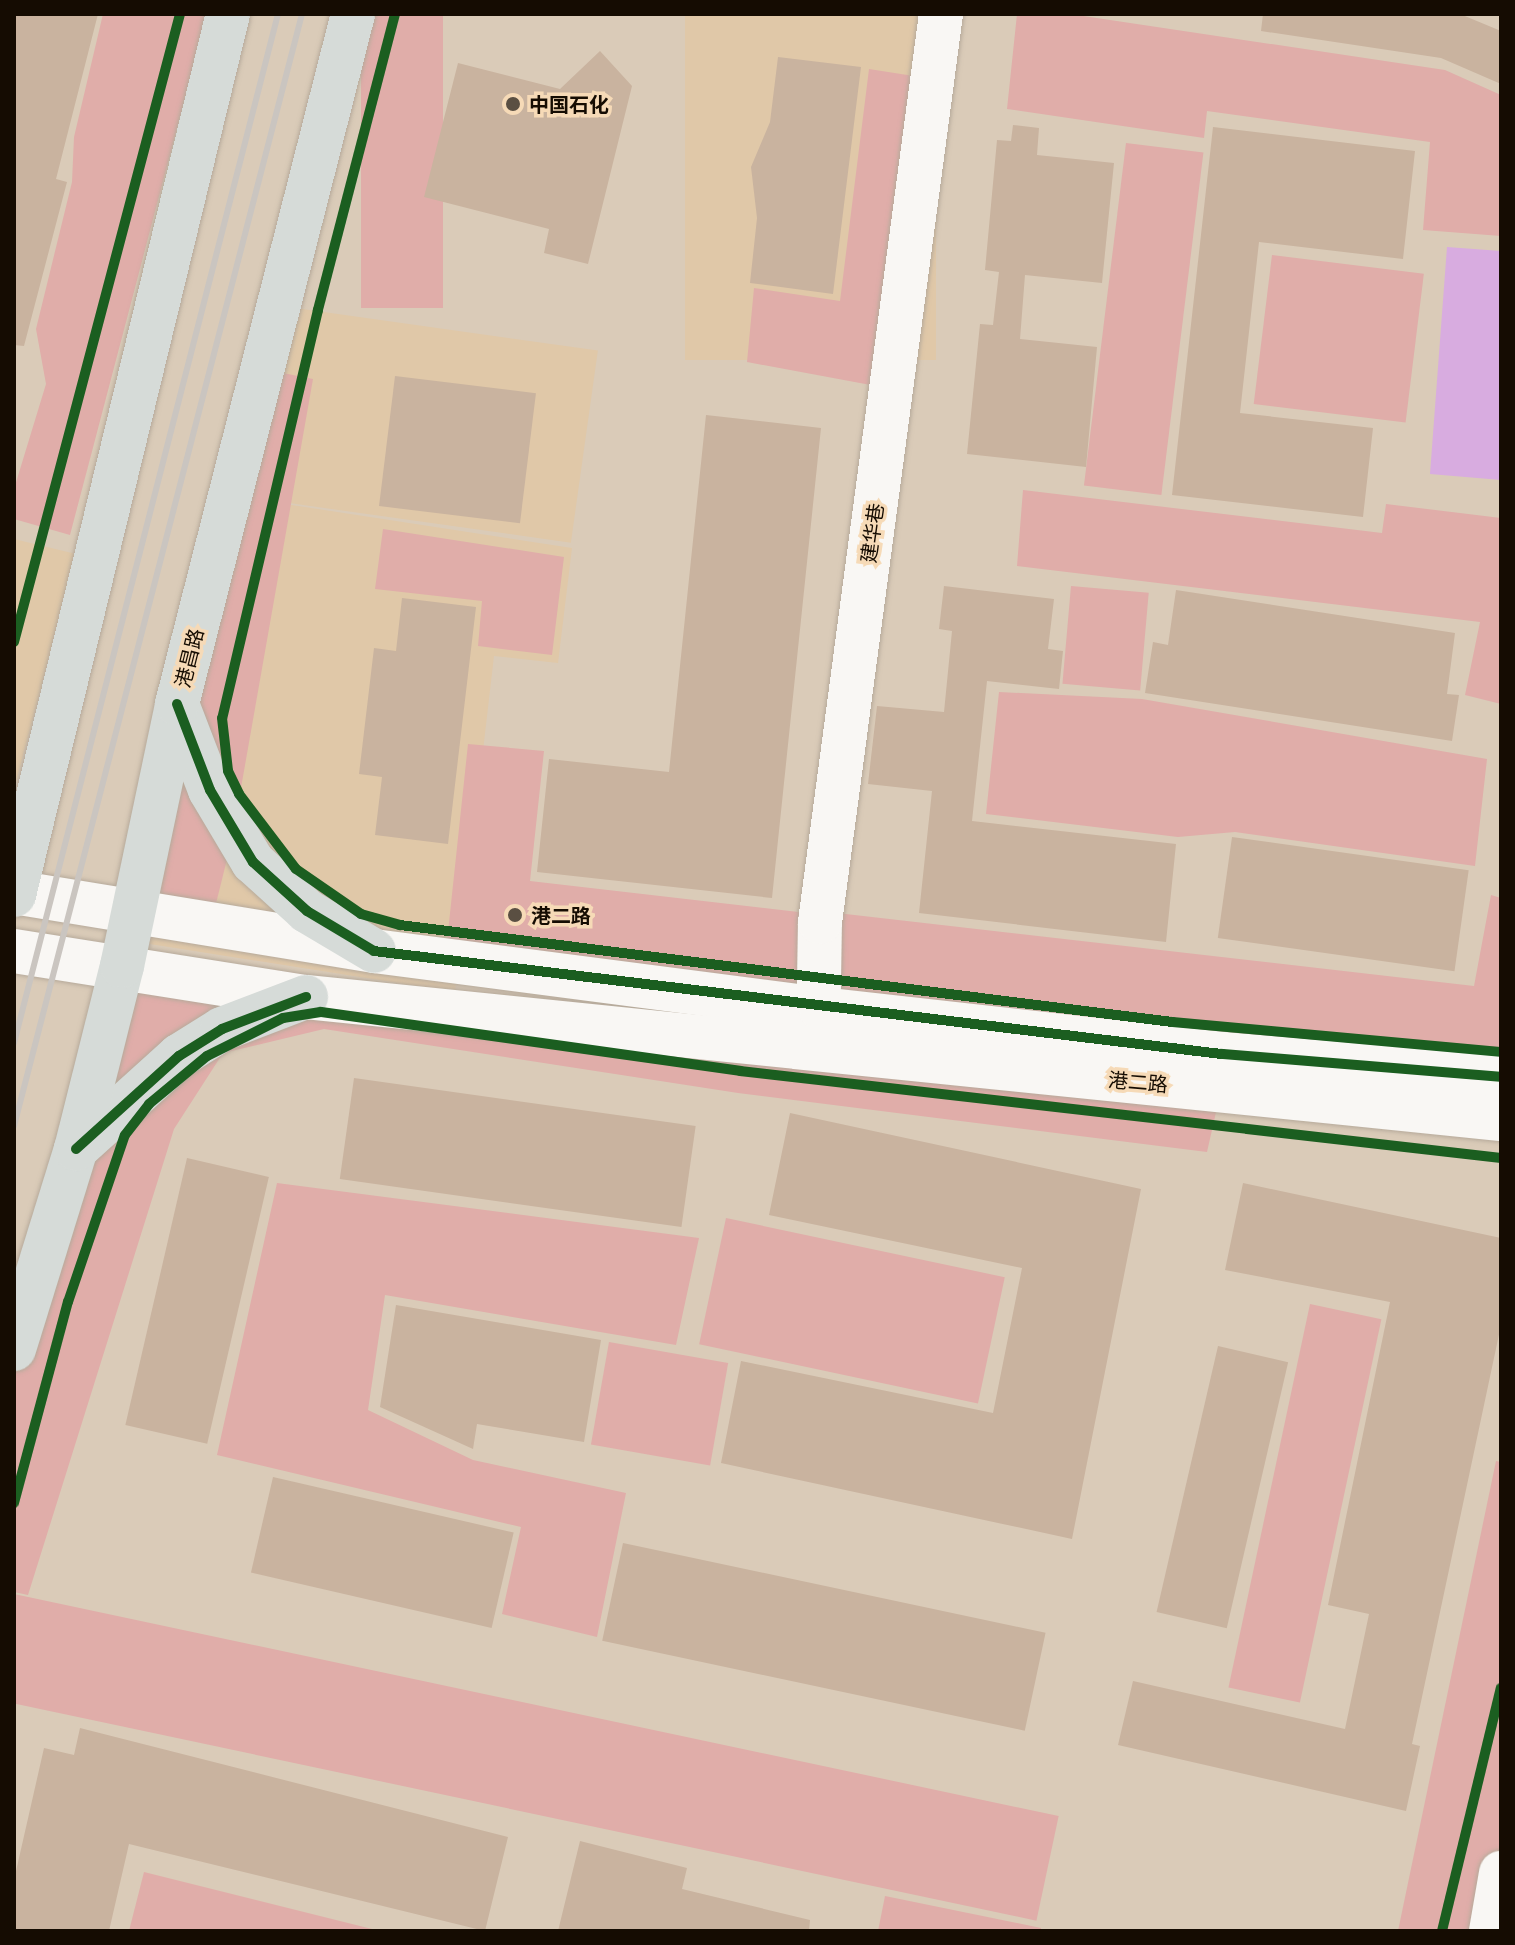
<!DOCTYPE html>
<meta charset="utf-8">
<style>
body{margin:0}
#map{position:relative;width:1515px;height:1945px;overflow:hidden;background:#dacbb8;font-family:Mulish,"Noto Sans SC",sans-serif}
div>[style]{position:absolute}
.built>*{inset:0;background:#e0c8a8;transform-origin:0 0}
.green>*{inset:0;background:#e0ada9;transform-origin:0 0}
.water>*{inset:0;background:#d8ace0}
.building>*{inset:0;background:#c9b39f;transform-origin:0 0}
.roads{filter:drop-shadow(0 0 2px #b6aa9b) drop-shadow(0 0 2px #b6aa9b)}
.minor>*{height:44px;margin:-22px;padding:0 22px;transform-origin:22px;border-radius:22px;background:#f9f7f4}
.tertiary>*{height:44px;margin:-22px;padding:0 22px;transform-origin:22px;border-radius:22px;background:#f9f7f4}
.secondary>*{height:44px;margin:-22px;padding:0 22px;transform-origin:22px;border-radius:22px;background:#f9f7f4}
.primary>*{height:44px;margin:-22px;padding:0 22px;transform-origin:22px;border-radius:22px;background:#d6dbd8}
.rail>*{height:6px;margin:-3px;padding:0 3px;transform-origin:3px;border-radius:3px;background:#cac5c0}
.cycleway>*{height:10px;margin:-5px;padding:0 5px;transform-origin:5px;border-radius:5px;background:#1b5e20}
.dots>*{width:22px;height:22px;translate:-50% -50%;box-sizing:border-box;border:4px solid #f6dab7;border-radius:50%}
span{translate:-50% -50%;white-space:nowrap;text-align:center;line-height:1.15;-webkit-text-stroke:7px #f6dab7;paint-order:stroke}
.poi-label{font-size:20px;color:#150c02;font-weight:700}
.left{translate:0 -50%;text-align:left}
.street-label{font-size:20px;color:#150c02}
.frame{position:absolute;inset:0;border:16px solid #150c02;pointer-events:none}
</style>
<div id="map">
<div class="built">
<i style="left:685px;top:14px;width:251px;height:346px"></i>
<i style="left:281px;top:306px;width:320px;height:194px;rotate:8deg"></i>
<i style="clip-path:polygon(233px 496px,572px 548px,558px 663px,494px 656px,455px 992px,131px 941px)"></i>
<i style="clip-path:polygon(14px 539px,76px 554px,14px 790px)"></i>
</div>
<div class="green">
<i style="clip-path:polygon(103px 14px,207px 14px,70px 535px,14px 519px,14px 489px,46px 384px,36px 329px,72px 182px,74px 137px)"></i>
<i style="left:361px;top:14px;width:82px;height:294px"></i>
<i style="clip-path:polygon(1017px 14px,1070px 14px,1445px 70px,1501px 95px,1501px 236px,1423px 230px,1430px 142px,1207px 111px,1204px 138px,1007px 109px)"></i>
<i style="clip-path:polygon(869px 69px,920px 77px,876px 386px,747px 362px,754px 288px,840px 301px)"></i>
<i style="left:1126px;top:143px;width:78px;height:345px;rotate:7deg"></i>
<i style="left:1272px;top:255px;width:153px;height:150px;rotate:7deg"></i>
<i style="clip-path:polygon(268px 370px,313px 379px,232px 839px,207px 940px,139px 922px)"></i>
<i style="clip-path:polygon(1023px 490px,1382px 533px,1386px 504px,1501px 518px,1501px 704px,1465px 695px,1480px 622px,1017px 566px)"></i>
<i style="clip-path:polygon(383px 529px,564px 557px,552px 655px,478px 646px,482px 601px,375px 589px)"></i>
<i style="left:1071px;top:586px;width:78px;height:98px;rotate:5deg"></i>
<i style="clip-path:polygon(999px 692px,1142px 699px,1487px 759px,1475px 866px,1235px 832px,1178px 837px,986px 814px)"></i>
<i style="clip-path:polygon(468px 744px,544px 751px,530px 881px,807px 913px,798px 1027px,443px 979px)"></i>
<i style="clip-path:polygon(1491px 895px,1501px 898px,1501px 1119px,829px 1037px,837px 913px,1474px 986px)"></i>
<i style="clip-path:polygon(127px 948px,813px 1050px,1219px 1099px,1207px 1152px,738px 1093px,324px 1029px,223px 1053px,174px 1129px,28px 1595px,14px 1592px,14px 1360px)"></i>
<i style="clip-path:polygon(277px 1183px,699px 1238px,676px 1345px,385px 1295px,368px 1410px,473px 1460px,626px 1493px,597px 1637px,502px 1614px,521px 1527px,217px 1455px)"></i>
<i style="left:726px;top:1218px;width:285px;height:129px;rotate:12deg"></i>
<i style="left:1310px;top:1304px;width:73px;height:392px;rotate:12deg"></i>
<i style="left:609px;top:1342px;width:121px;height:104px;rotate:10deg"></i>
<i style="clip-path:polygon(1496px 1461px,1501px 1462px,1501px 1851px,1486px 1931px,1398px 1931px)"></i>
<i style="left:14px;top:1594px;width:1068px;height:107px;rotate:12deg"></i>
<i style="clip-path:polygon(144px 1872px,380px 1931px,129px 1931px)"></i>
<i style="clip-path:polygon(885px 1896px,1041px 1928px,1041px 1931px,878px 1931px)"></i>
</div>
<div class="water">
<i style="clip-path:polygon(1447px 247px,1501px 251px,1501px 480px,1430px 474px)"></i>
</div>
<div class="building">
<i style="clip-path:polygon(14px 14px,98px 14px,56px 179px,67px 182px,24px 346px,14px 345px)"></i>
<i style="clip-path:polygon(1263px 14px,1460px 14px,1501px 31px,1501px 84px,1441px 58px,1261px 31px)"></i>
<i style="clip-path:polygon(600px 51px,632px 86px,588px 264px,544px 253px,549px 229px,424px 197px,458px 63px,560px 89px)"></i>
<i style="clip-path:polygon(778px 57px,861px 67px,833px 294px,750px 283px,757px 218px,751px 167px,770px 122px)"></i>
<i style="clip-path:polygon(1013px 125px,1039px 128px,1037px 155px,1114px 163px,1102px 283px,1025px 275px,1020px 339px,1097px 347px,1086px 467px,967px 454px,980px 324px,993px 325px,999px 272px,985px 270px,997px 140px,1011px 141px)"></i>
<i style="clip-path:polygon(1213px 127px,1415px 151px,1403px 259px,1259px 242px,1240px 413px,1373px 428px,1363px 517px,1172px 495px)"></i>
<i style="left:395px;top:376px;width:142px;height:131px;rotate:7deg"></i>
<i style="clip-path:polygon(706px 415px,821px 428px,772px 898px,537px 872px,549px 759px,669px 772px)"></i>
<i style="clip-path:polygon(944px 586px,1054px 599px,1048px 649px,1063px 651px,1059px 689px,987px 681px,972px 821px,1176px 844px,1166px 942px,919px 913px,932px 791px,868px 784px,877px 706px,944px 712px,952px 631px,939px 629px)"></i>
<i style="clip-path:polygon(1176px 590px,1455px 633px,1447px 694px,1459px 695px,1452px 741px,1145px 693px,1153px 642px,1168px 645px)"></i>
<i style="clip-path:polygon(402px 598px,476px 607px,448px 844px,375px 835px,382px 777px,359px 774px,374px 648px,396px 651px)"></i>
<i style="left:1232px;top:837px;width:239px;height:102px;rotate:8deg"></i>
<i style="left:354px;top:1078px;width:345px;height:102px;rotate:8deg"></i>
<i style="clip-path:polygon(790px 1113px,1141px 1189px,1072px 1539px,721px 1463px,741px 1361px,993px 1413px,1022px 1268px,769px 1215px)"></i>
<i style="left:187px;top:1158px;width:84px;height:274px;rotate:13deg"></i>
<i style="clip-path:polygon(1243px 1183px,1501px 1238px,1501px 1325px,1412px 1744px,1420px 1746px,1406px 1811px,1118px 1745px,1133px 1681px,1345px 1729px,1369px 1614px,1328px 1605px,1390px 1302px,1225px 1270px)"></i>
<i style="clip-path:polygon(396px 1305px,601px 1340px,584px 1442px,477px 1424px,473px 1449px,380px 1407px)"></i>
<i style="left:1218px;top:1346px;width:72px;height:273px;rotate:13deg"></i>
<i style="left:273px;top:1477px;width:247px;height:98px;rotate:13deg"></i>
<i style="left:623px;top:1543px;width:432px;height:100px;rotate:12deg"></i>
<i style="clip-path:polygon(80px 1728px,508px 1837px,485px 1931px,129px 1844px,109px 1931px,14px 1931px,14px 1880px,44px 1748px,74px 1755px)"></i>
<i style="clip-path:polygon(580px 1841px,687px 1868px,682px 1889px,810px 1920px,809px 1931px,558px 1931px)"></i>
</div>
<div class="roads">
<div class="minor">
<i style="left:818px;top:1046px;width:124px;rotate:-89.1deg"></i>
<i style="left:820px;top:922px;width:916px;rotate:-82.41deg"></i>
</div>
<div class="tertiary">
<i style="left:14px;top:892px;width:365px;rotate:9.3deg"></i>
<i style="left:374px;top:951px;width:451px;rotate:7.4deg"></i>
<i style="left:821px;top:1009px;width:404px;rotate:6.4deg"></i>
<i style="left:1222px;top:1054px;width:280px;rotate:4.7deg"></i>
<i style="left:14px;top:951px;width:296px;rotate:9deg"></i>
<i style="left:306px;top:997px;width:1201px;rotate:5.83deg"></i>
</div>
<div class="secondary">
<i style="left:1491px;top:1931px;width:59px;rotate:-80.2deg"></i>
</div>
<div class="primary">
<i style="left:177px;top:704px;width:92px;rotate:69deg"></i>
<i style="left:210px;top:790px;width:84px;rotate:59.2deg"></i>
<i style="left:253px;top:862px;width:73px;rotate:42.2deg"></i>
<i style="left:307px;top:911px;width:78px;rotate:30.8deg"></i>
<i style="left:14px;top:895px;width:907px;rotate:-76.35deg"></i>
<i style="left:76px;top:1149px;width:139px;rotate:-42.1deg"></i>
<i style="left:179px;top:1056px;width:51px;rotate:-32.1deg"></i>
<i style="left:222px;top:1029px;width:90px;rotate:-20.9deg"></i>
<i style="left:14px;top:1349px;width:209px;rotate:-72.8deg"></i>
<i style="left:76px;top:1149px;width:189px;rotate:-75.9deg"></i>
<i style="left:122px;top:966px;width:268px;rotate:-78.1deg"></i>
<i style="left:177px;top:704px;width:712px;rotate:-75.69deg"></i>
</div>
</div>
<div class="rail">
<i style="left:14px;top:1043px;width:1062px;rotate:-75.61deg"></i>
<i style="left:14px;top:1126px;width:1149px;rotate:-75.48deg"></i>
</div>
<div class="cycleway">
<i style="left:395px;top:14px;width:306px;rotate:104.6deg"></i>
<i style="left:318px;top:310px;width:419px;rotate:103.2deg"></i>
<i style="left:222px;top:718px;width:53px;rotate:83.5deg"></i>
<i style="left:228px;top:771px;width:25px;rotate:64deg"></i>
<i style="left:239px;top:794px;width:94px;rotate:52.8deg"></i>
<i style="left:296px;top:869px;width:79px;rotate:34.7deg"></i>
<i style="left:361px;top:914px;width:41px;rotate:15.8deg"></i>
<i style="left:400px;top:925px;width:778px;rotate:7.16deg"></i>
<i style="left:1172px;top:1022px;width:330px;rotate:5.2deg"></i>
<i style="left:14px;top:642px;width:650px;rotate:-75.19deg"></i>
<i style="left:177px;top:704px;width:92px;rotate:69deg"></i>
<i style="left:210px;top:790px;width:84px;rotate:59.2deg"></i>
<i style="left:253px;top:862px;width:73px;rotate:42.2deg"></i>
<i style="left:307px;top:911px;width:78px;rotate:30.8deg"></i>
<i style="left:374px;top:951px;width:854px;rotate:6.93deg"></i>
<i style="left:1222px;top:1054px;width:280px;rotate:4.7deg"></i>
<i style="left:76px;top:1149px;width:139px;rotate:-42.1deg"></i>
<i style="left:179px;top:1056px;width:51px;rotate:-32.1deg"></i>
<i style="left:222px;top:1029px;width:90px;rotate:-20.9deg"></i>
<i style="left:14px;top:1503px;width:208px;rotate:-75deg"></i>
<i style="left:68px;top:1302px;width:176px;rotate:-71.2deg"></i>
<i style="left:125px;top:1135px;width:39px;rotate:-52deg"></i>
<i style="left:149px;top:1104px;width:75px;rotate:-39.6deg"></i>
<i style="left:207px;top:1056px;width:85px;rotate:-26.6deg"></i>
<i style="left:283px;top:1018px;width:38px;rotate:-9deg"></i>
<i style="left:321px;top:1012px;width:423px;rotate:8deg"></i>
<i style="left:740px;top:1071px;width:766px;rotate:6.52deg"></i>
<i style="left:1442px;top:1931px;width:250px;rotate:-76.4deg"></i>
</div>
<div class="dots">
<i style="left:513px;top:104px;background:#5a4f42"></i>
<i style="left:515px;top:915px;background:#5a4f42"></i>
</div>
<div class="poi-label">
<span class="left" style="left:529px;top:104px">中国石化</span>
<span class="left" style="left:531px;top:915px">港二路</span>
</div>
<div class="street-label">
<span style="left:872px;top:533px;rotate:-82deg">建华巷</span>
<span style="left:189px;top:658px;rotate:-76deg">港昌路</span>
<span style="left:1138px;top:1082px;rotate:5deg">港二路</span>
</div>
<div class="frame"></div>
</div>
